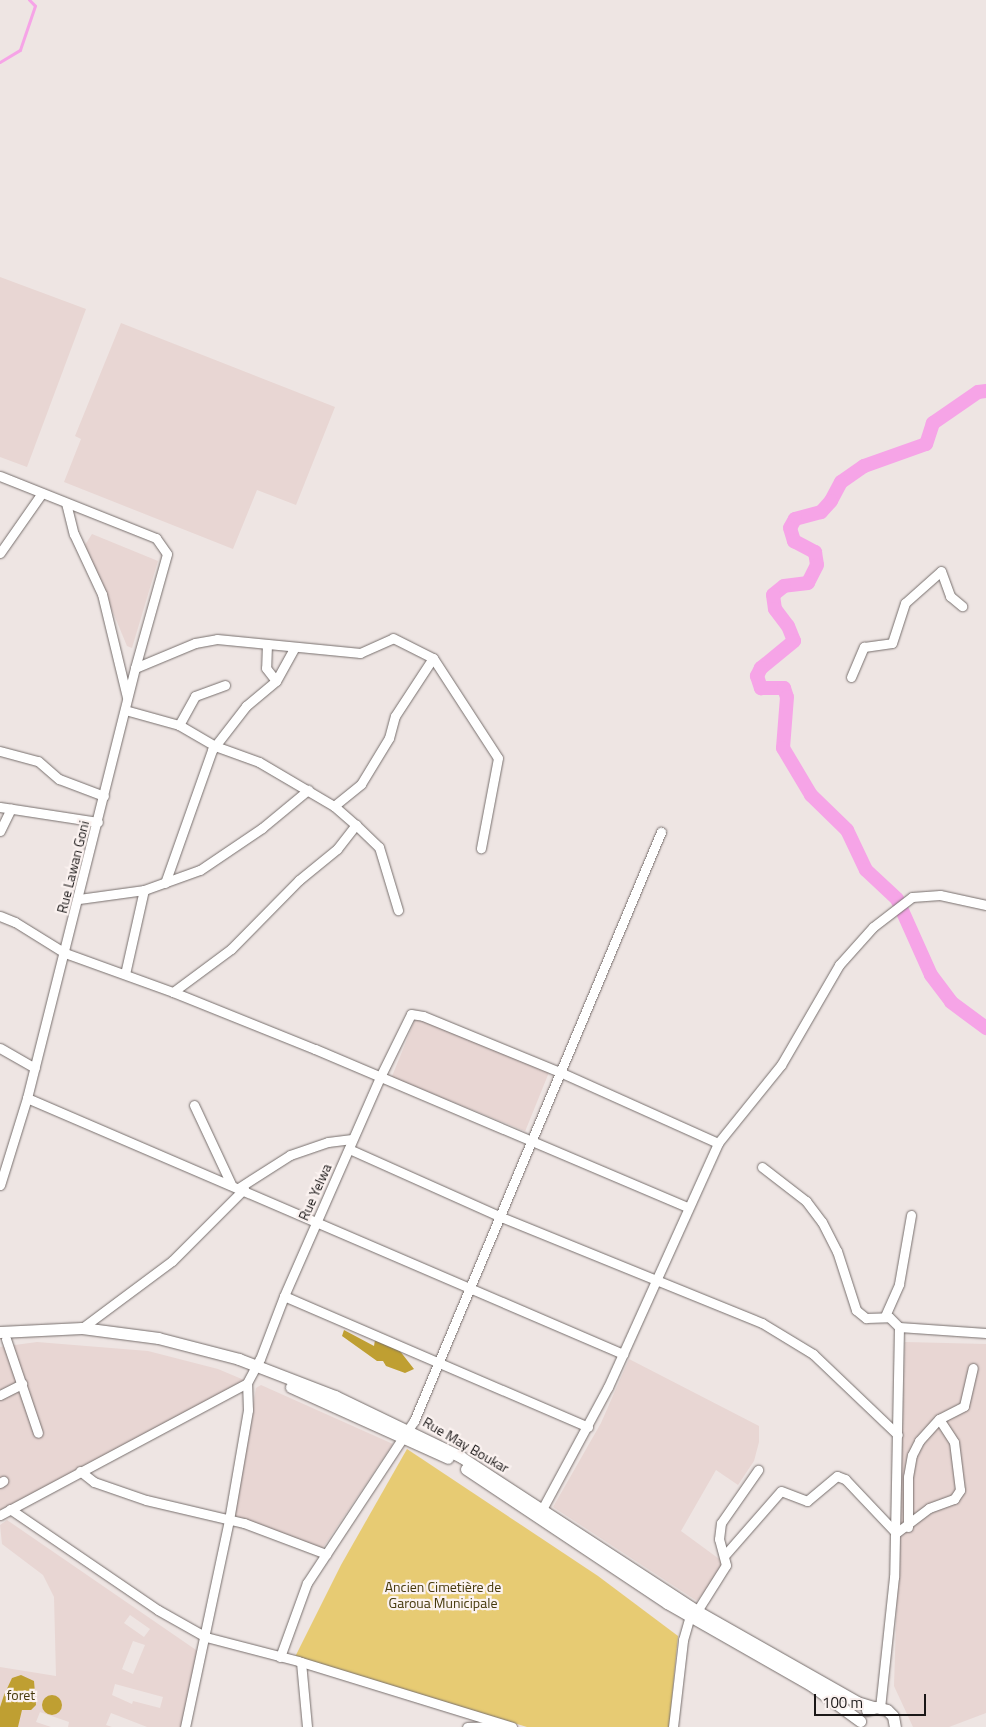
<!DOCTYPE html>
<meta charset="utf-8">
<style>
body{margin:0}
#map{position:relative;width:986px;height:1727px;overflow:hidden;background:#eee5e3;font-family:"Titillium Web",sans-serif}
div>[style]{position:absolute}
.built>*{inset:0;background:#e8d6d3;transform-origin:0 0}
.green>*{inset:0;background:#e7cb73}
.forest>*{inset:0;background:#bf9f32}
.round{border-radius:50%}
.stream>*{height:2.5px;margin:-1.25px;padding:0 1.25px;transform-origin:1.25px;border-radius:1.25px;background:#f6a4e7}
.river>*{height:14px;margin:-7px;padding:0 7px;transform-origin:7px;border-radius:7px;background:#f6a4e7}
.roads{filter:drop-shadow(0 0 1px #776f6d) drop-shadow(0 0 1px #776f6d)}
.minor>*{height:9px;margin:-4.5px;padding:0 4.5px;transform-origin:4.5px;border-radius:4.5px;background:#fff}
.major>*{height:11px;margin:-5.5px;padding:0 5.5px;transform-origin:5.5px;border-radius:5.5px;background:#fff}
span{translate:-50% -50%;white-space:nowrap;text-align:center;line-height:1.15;-webkit-text-stroke:4.5px #fbf2f0;paint-order:stroke}
.street-label{font-size:14px;color:#1a1717}
.park-label{font-size:14px;color:#46390c}
.scale{position:absolute;left:814px;top:1694px;width:112px;height:22px;box-sizing:border-box;border:2px solid #1a1717;border-top:0;padding-left:6px;font-size:15px;line-height:18px;white-space:nowrap;color:#1a1717;-webkit-text-stroke:4px #fbf2f0;paint-order:stroke}
</style>
<div id="map">
<div class="built">
<i style="clip-path:polygon(0 277px,86px 309px,27px 467px,0 457px)"></i>
<i style="clip-path:polygon(121px 323px,335px 407px,296px 505px,257px 490px,233px 549px,64px 482px,81px 439px,75px 436px)"></i>
<i style="clip-path:polygon(92px 534px,158px 561px,132px 648px,127px 646px,85px 545px)"></i>
<i style="left:416px;top:1017px;width:144px;height:65px;rotate:22deg"></i>
<i style="clip-path:polygon(37px 1342px,148px 1351px,218px 1369px,244px 1380px,0 1520px,0 1347px)"></i>
<i style="clip-path:polygon(905px 1342px,986px 1344px,986px 1713px,949px 1727px,913px 1727px,894px 1686px)"></i>
<i style="clip-path:polygon(629px 1359px,759px 1426px,759px 1442px,754px 1461px,738px 1485px,716px 1470px,681px 1531px,726px 1564px,697px 1601px,553px 1507px,601px 1423px)"></i>
<i style="clip-path:polygon(261px 1385px,393px 1444px,322px 1549px,234px 1516px,256px 1388px)"></i>
<i style="clip-path:polygon(evenodd,7px 1520px,199px 1652px,183px 1727px,147px 1727px,111px 1713px,106px 1725px,112px 1727px,68px 1727px,69px 1722px,40px 1712px,36px 1722px,51px 1727px,18px 1727px,21px 1710px,31px 1710px,4px 1695px,0 1707px,0 1667px,56px 1676px,54px 1597px,43px 1575px,2px 1544px,0 1525px,7px 1520px,130px 1615px,150px 1629px,144px 1637px,124px 1623px,130px 1615px,7px 1520px,133px 1641px,145px 1645px,133px 1674px,122px 1669px,133px 1641px,7px 1520px,115px 1684px,163px 1697px,160px 1708px,133px 1701px,132px 1704px,112px 1695px,115px 1684px)"></i>
</div>
<div class="green">
<i style="clip-path:polygon(407px 1449px,598px 1576px,678px 1636px,669px 1727px,527px 1727px,295px 1657px,341px 1565px)"></i>
</div>
<div class="forest">
<i style="clip-path:polygon(344px 1330px,374px 1346px,375px 1340px,396px 1346px,414px 1369px,405px 1373px,386px 1366px,383px 1361px,377px 1361px,342px 1336px)"></i>
<i style="clip-path:polygon(21px 1675px,34px 1681px,36px 1705px,31px 1710px,22px 1710px,18px 1727px,0 1727px,0 1707px,4px 1695px,12px 1678px)"></i>
<i class="round" style="left:42px;top:1695px;width:20px;height:20px"></i>
</div>
<div class="stream">
<i style="left:0;top:62px;width:23px;rotate:-31deg"></i>
<i style="left:20px;top:50px;width:46px;rotate:-71.2deg"></i>
<i style="left:35px;top:6px;width:8px;rotate:-135deg"></i>
</div>
<div class="river">
<i style="left:986px;top:391px;width:8px;rotate:173deg"></i>
<i style="left:978px;top:392px;width:55px;rotate:145.4deg"></i>
<i style="left:933px;top:423px;width:22px;rotate:108deg"></i>
<i style="left:926px;top:444px;width:66px;rotate:160.5deg"></i>
<i style="left:864px;top:466px;width:28px;rotate:145deg"></i>
<i style="left:841px;top:482px;width:21px;rotate:118deg"></i>
<i style="left:831px;top:501px;width:15px;rotate:132deg"></i>
<i style="left:821px;top:512px;width:27px;rotate:165deg"></i>
<i style="left:795px;top:519px;width:10px;rotate:119deg"></i>
<i style="left:790px;top:528px;width:14px;rotate:73deg"></i>
<i style="left:794px;top:541px;width:24px;rotate:28deg"></i>
<i style="left:815px;top:552px;width:13px;rotate:81deg"></i>
<i style="left:817px;top:565px;width:20px;rotate:117deg"></i>
<i style="left:808px;top:583px;width:24px;rotate:173deg"></i>
<i style="left:784px;top:586px;width:14px;rotate:141deg"></i>
<i style="left:773px;top:595px;width:14px;rotate:82deg"></i>
<i style="left:775px;top:609px;width:21px;rotate:53deg"></i>
<i style="left:788px;top:626px;width:16px;rotate:68deg"></i>
<i style="left:794px;top:641px;width:43px;rotate:140.7deg"></i>
<i style="left:761px;top:668px;width:9px;rotate:117deg"></i>
<i style="left:757px;top:676px;width:13px;rotate:72deg"></i>
<i style="left:761px;top:688px;width:23px"></i>
<i style="left:784px;top:688px;width:9px;rotate:72deg"></i>
<i style="left:787px;top:697px;width:51px;rotate:94.5deg"></i>
<i style="left:783px;top:748px;width:55px;rotate:59.2deg"></i>
<i style="left:811px;top:795px;width:50px;rotate:44.2deg"></i>
<i style="left:847px;top:830px;width:44px;rotate:64.6deg"></i>
<i style="left:866px;top:870px;width:42px;rotate:43.1deg"></i>
<i style="left:897px;top:899px;width:83px;rotate:65.9deg"></i>
<i style="left:931px;top:975px;width:34px;rotate:53deg"></i>
<i style="left:951px;top:1002px;width:44px;rotate:36.6deg"></i>
</div>
<div class="roads">
<div class="minor">
<i style="left:0;top:476px;width:168px;rotate:21.7deg"></i>
<i style="left:156px;top:538px;width:19px;rotate:55deg"></i>
<i style="left:167px;top:554px;width:118px;rotate:105.7deg"></i>
<i style="left:135px;top:668px;width:443px;rotate:104.1deg"></i>
<i style="left:27px;top:1098px;width:91px;rotate:107.2deg"></i>
<i style="left:66px;top:503px;width:32px;rotate:76deg"></i>
<i style="left:74px;top:534px;width:66px;rotate:65deg"></i>
<i style="left:102px;top:594px;width:106px;rotate:76.4deg"></i>
<i style="left:0;top:553px;width:73px;rotate:-55deg"></i>
<i style="left:267px;top:644px;width:24px;rotate:92deg"></i>
<i style="left:266px;top:668px;width:16px;rotate:52deg"></i>
<i style="left:135px;top:668px;width:65px;rotate:-22.6deg"></i>
<i style="left:195px;top:643px;width:22px;rotate:-10deg"></i>
<i style="left:217px;top:639px;width:144px;rotate:5.6deg"></i>
<i style="left:360px;top:653px;width:36px;rotate:-24deg"></i>
<i style="left:393px;top:638px;width:45px;rotate:26.6deg"></i>
<i style="left:433px;top:658px;width:119px;rotate:57deg"></i>
<i style="left:498px;top:758px;width:92px;rotate:100.7deg"></i>
<i style="left:851px;top:677px;width:33px;rotate:-67deg"></i>
<i style="left:864px;top:647px;width:28px;rotate:-8deg"></i>
<i style="left:892px;top:643px;width:42px;rotate:-72deg"></i>
<i style="left:905px;top:603px;width:48px;rotate:-41.6deg"></i>
<i style="left:941px;top:571px;width:27px;rotate:70deg"></i>
<i style="left:950px;top:596px;width:16px;rotate:40deg"></i>
<i style="left:125px;top:710px;width:56px;rotate:15.5deg"></i>
<i style="left:179px;top:725px;width:42px;rotate:30.3deg"></i>
<i style="left:215px;top:746px;width:47px;rotate:20deg"></i>
<i style="left:259px;top:762px;width:87px;rotate:30.4deg"></i>
<i style="left:334px;top:806px;width:35px;rotate:-39deg"></i>
<i style="left:361px;top:784px;width:54px;rotate:-58.7deg"></i>
<i style="left:389px;top:738px;width:23px;rotate:-75deg"></i>
<i style="left:395px;top:716px;width:69px;rotate:-56.8deg"></i>
<i style="left:179px;top:725px;width:33px;rotate:-61deg"></i>
<i style="left:195px;top:696px;width:32px;rotate:-20deg"></i>
<i style="left:0;top:751px;width:39px;rotate:15deg"></i>
<i style="left:38px;top:761px;width:28px;rotate:41deg"></i>
<i style="left:59px;top:779px;width:48px;rotate:20.7deg"></i>
<i style="left:334px;top:806px;width:29px;rotate:41deg"></i>
<i style="left:0;top:807px;width:99px;rotate:8.7deg"></i>
<i style="left:0;top:831px;width:25px;rotate:-64deg"></i>
<i style="left:165px;top:883px;width:141px;rotate:-70.5deg"></i>
<i style="left:212px;top:750px;width:56px;rotate:-52.3deg"></i>
<i style="left:246px;top:706px;width:39px;rotate:-40deg"></i>
<i style="left:276px;top:681px;width:38px;rotate:-61deg"></i>
<i style="left:79px;top:899px;width:66px;rotate:-7.9deg"></i>
<i style="left:144px;top:890px;width:59px;rotate:-19.7deg"></i>
<i style="left:200px;top:870px;width:75px;rotate:-34.1deg"></i>
<i style="left:262px;top:828px;width:60px;rotate:-39.6deg"></i>
<i style="left:0;top:916px;width:16px;rotate:22deg"></i>
<i style="left:15px;top:922px;width:59px;rotate:31.8deg"></i>
<i style="left:65px;top:953px;width:115px;rotate:19.9deg"></i>
<i style="left:173px;top:992px;width:153px;rotate:21.9deg"></i>
<i style="left:315px;top:1049px;width:404px;rotate:23deg"></i>
<i style="left:125px;top:974px;width:86px;rotate:-77.3deg"></i>
<i style="left:173px;top:992px;width:72px;rotate:-36.6deg"></i>
<i style="left:231px;top:949px;width:97px;rotate:-45.4deg"></i>
<i style="left:299px;top:880px;width:49px;rotate:-39.2deg"></i>
<i style="left:337px;top:849px;width:31px;rotate:-52deg"></i>
<i style="left:356px;top:825px;width:32px;rotate:44deg"></i>
<i style="left:379px;top:847px;width:66px;rotate:73.2deg"></i>
<i style="left:0;top:1048px;width:40px;rotate:29.7deg"></i>
<i style="left:27px;top:1098px;width:649px;rotate:23.24deg"></i>
<i style="left:194px;top:1105px;width:87px;rotate:64.9deg"></i>
<i style="left:349px;top:1149px;width:167px;rotate:24.1deg"></i>
<i style="left:501px;top:1217px;width:282px;rotate:22.1deg"></i>
<i style="left:762px;top:1323px;width:60px;rotate:31.3deg"></i>
<i style="left:813px;top:1354px;width:117px;rotate:43.6deg"></i>
<i style="left:762px;top:1167px;width:56px;rotate:37.7deg"></i>
<i style="left:806px;top:1201px;width:26px;rotate:53deg"></i>
<i style="left:822px;top:1222px;width:33px;rotate:63deg"></i>
<i style="left:837px;top:1251px;width:62px;rotate:72.1deg"></i>
<i style="left:856px;top:1310px;width:13px;rotate:39deg"></i>
<i style="left:866px;top:1318px;width:23px;rotate:-2deg"></i>
<i style="left:889px;top:1317px;width:14px;rotate:45deg"></i>
<i style="left:899px;top:1327px;width:250px;rotate:91.1deg"></i>
<i style="left:894px;top:1577px;width:131px;rotate:96.1deg"></i>
<i style="left:240px;top:1187px;width:59px;rotate:-32.6deg"></i>
<i style="left:290px;top:1155px;width:40px;rotate:-18.9deg"></i>
<i style="left:328px;top:1142px;width:24px;rotate:-7deg"></i>
<i style="left:284px;top:1296px;width:331px;rotate:23.3deg"></i>
<i style="left:885px;top:1316px;width:35px;rotate:-66deg"></i>
<i style="left:899px;top:1284px;width:70px;rotate:-80.1deg"></i>
<i style="left:899px;top:1327px;width:87px;rotate:3.9deg"></i>
<i style="left:82px;top:1328px;width:112px;rotate:-36.7deg"></i>
<i style="left:172px;top:1261px;width:102px;rotate:-45deg"></i>
<i style="left:6px;top:1339px;width:99px;rotate:71.2deg"></i>
<i style="left:247px;top:1383px;width:27px;rotate:-62deg"></i>
<i style="left:260px;top:1359px;width:67px;rotate:-69.1deg"></i>
<i style="left:284px;top:1296px;width:239px;rotate:-66.3deg"></i>
<i style="left:380px;top:1077px;width:70px;rotate:-63.8deg"></i>
<i style="left:411px;top:1014px;width:12px;rotate:9deg"></i>
<i style="left:423px;top:1016px;width:150px;rotate:22.3deg"></i>
<i style="left:562px;top:1073px;width:171px;rotate:24.2deg"></i>
<i style="left:0;top:1395px;width:25px;rotate:-27deg"></i>
<i style="left:80px;top:1471px;width:18px;rotate:38deg"></i>
<i style="left:94px;top:1482px;width:55px;rotate:19.1deg"></i>
<i style="left:146px;top:1500px;width:101px;rotate:13.2deg"></i>
<i style="left:244px;top:1523px;width:88px;rotate:20.7deg"></i>
<i style="left:0;top:1483px;width:4px;rotate:-34deg"></i>
<i style="left:10px;top:1509px;width:179px;rotate:34.3deg"></i>
<i style="left:158px;top:1610px;width:55px;rotate:29.4deg"></i>
<i style="left:206px;top:1637px;width:95px;rotate:14.6deg"></i>
<i style="left:298px;top:1661px;width:224px;rotate:17.1deg"></i>
<i style="left:0;top:1515px;width:280px;rotate:-28.1deg"></i>
<i style="left:539px;top:1515px;width:145px;rotate:-61.7deg"></i>
<i style="left:608px;top:1387px;width:268px;rotate:-65.7deg"></i>
<i style="left:718px;top:1143px;width:100px;rotate:-51.1deg"></i>
<i style="left:781px;top:1065px;width:116px;rotate:-59.9deg"></i>
<i style="left:839px;top:965px;width:51px;rotate:-48.2deg"></i>
<i style="left:873px;top:927px;width:49px;rotate:-37.6deg"></i>
<i style="left:912px;top:897px;width:28px;rotate:-4deg"></i>
<i style="left:940px;top:895px;width:47px;rotate:12.3deg"></i>
<i style="left:908px;top:1527px;width:50px;rotate:-90deg"></i>
<i style="left:908px;top:1477px;width:22px;rotate:-80deg"></i>
<i style="left:912px;top:1455px;width:16px;rotate:-63deg"></i>
<i style="left:919px;top:1441px;width:30px;rotate:-48deg"></i>
<i style="left:939px;top:1419px;width:28px;rotate:-27deg"></i>
<i style="left:964px;top:1406px;width:39px;rotate:-77deg"></i>
<i style="left:724px;top:1556px;width:86px;rotate:-48.8deg"></i>
<i style="left:781px;top:1491px;width:28px;rotate:21deg"></i>
<i style="left:807px;top:1501px;width:39px;rotate:-40deg"></i>
<i style="left:837px;top:1476px;width:9px;rotate:21deg"></i>
<i style="left:845px;top:1479px;width:74px;rotate:46.6deg"></i>
<i style="left:896px;top:1533px;width:41px;rotate:-37.1deg"></i>
<i style="left:929px;top:1508px;width:27px;rotate:-20deg"></i>
<i style="left:954px;top:1499px;width:11px;rotate:-56deg"></i>
<i style="left:960px;top:1490px;width:48px;rotate:-97.1deg"></i>
<i style="left:954px;top:1442px;width:27px;rotate:-123deg"></i>
<i style="left:697px;top:1611px;width:54px;rotate:-57.8deg"></i>
<i style="left:726px;top:1565px;width:27px;rotate:-105deg"></i>
<i style="left:719px;top:1539px;width:16px;rotate:-83deg"></i>
<i style="left:721px;top:1523px;width:65px;rotate:-55.1deg"></i>
<i style="left:280px;top:1657px;width:79px;rotate:-70deg"></i>
<i style="left:307px;top:1583px;width:194px;rotate:-56.6deg"></i>
<i style="left:414px;top:1421px;width:639px;rotate:-67.25deg"></i>
<i style="left:301px;top:1662px;width:65px;rotate:84.7deg"></i>
<i style="left:185px;top:1727px;width:212px;rotate:-78deg"></i>
<i style="left:229px;top:1520px;width:112px;rotate:-80.2deg"></i>
<i style="left:248px;top:1410px;width:27px;rotate:-92deg"></i>
<i style="left:467px;top:1727px;width:30px;rotate:-2deg"></i>
<i style="left:673px;top:1727px;width:88px;rotate:-83.4deg"></i>
<i style="left:683px;top:1640px;width:25px;rotate:-74deg"></i>
</div>
<div class="major">
<i style="left:0;top:1332px;width:82px;rotate:-2.8deg"></i>
<i style="left:82px;top:1328px;width:77px;rotate:7.5deg"></i>
<i style="left:158px;top:1338px;width:84px;rotate:14.5deg"></i>
<i style="left:239px;top:1359px;width:103px;rotate:21.1deg"></i>
<i style="left:335px;top:1396px;width:140px;rotate:25.8deg"></i>
<i style="left:461px;top:1457px;width:282px;rotate:33.1deg"></i>
<i style="left:697px;top:1611px;width:184px;rotate:29.6deg"></i>
<i style="left:857px;top:1702px;width:17px;rotate:17deg"></i>
<i style="left:291px;top:1387px;width:172px;rotate:24.3deg"></i>
<i style="left:466px;top:1469px;width:242px;rotate:33.7deg"></i>
<i style="left:667px;top:1603px;width:166px;rotate:29.7deg"></i>
<i style="left:811px;top:1685px;width:61px;rotate:36.3deg"></i>
<i style="left:867px;top:1710px;width:9px;rotate:-18deg"></i>
<i style="left:876px;top:1707px;width:11px;rotate:15deg"></i>
<i style="left:887px;top:1710px;width:8px;rotate:45deg"></i>
<i style="left:893px;top:1716px;width:11px;rotate:80deg"></i>
</div>
</div>
<div class="street-label">
<span style="left:73px;top:867px;rotate:-76deg">Rue Lawan Goni</span>
<span style="left:315px;top:1192px;rotate:-66deg">Rue Yelwa</span>
<span style="left:466px;top:1445px;rotate:30deg">Rue May Boukar</span>
</div>
<div class="park-label">
<span style="left:443px;top:1595px">Ancien Cimetière de<br>Garoua Municipale</span>
<span style="left:21px;top:1695px">foret</span>
</div>
<div class="scale">100 m</div>
</div>
